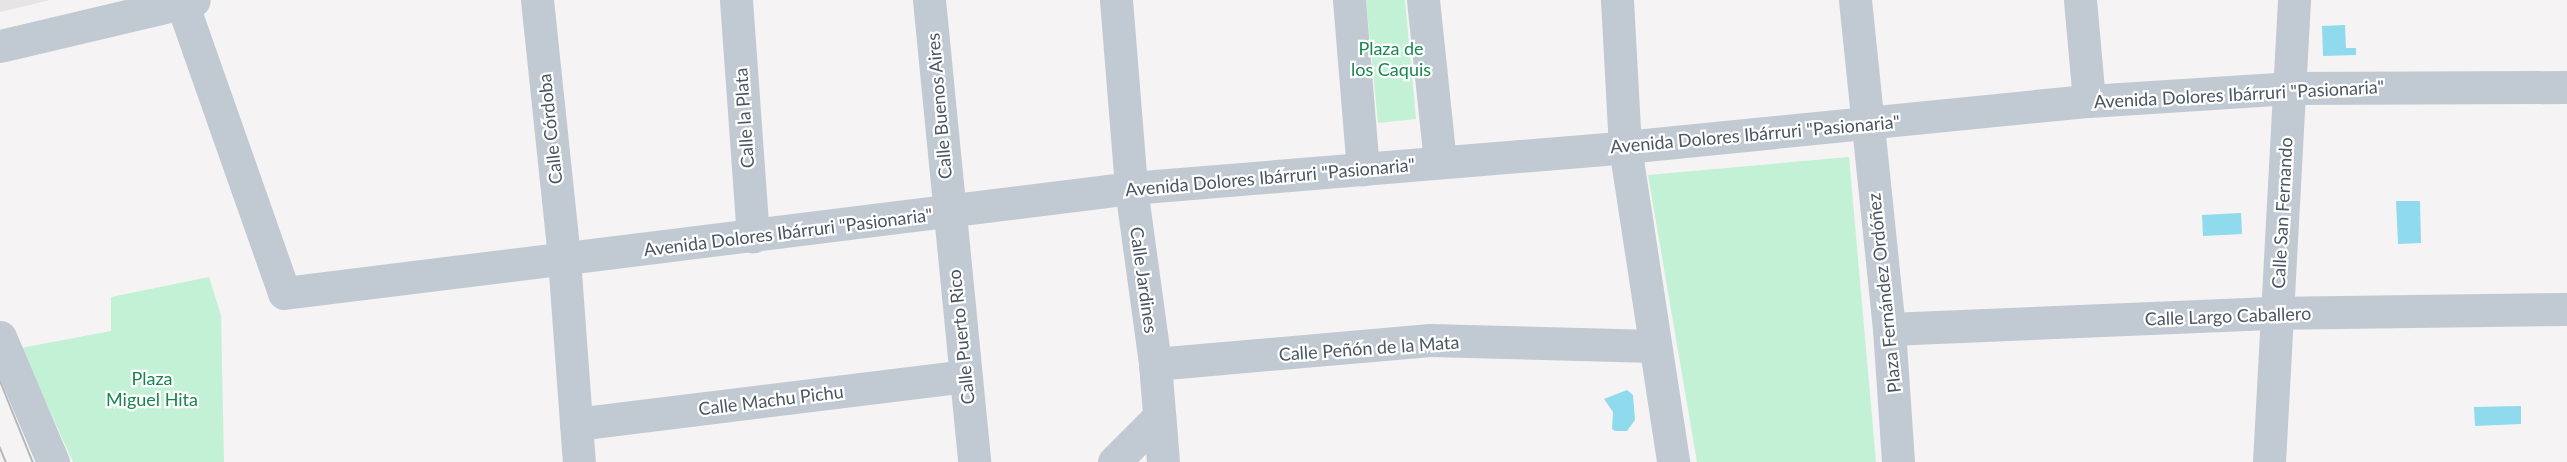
<!DOCTYPE html>
<html>
<head>
<meta charset="utf-8">
<style>
	body { margin:0 }
	#map { position:relative; width:2567px; height:462px; overflow:hidden; background:#f5f3f3; font-family:Lato,sans-serif }
	div>[style] { position:absolute }
	.education>* { inset:0; background:#e6e4e5 }
	.green>* { inset:0; background:#c3f1d5 }
	.water>* { inset:0; background:#90daee }
	.minor>* { height:33px; margin:-16.5px; padding:0 16.5px; transform-origin:16.5px; border-radius:16.5px; background:#c1cad2 }
	.tertiary>* { height:33px; margin:-16.5px; padding:0 16.5px; transform-origin:16.5px; border-radius:16.5px; background:#c1cad2 }
	.tram>* { height:1.5px; margin:-0.75px; padding:0 0.75px; transform-origin:0.75px; border-radius:0.75px; background:#b5b8bd }
	span { translate:-50% -50%; white-space:nowrap; text-align:center; line-height:1.15; -webkit-text-stroke:4.5px #fff; paint-order:stroke }
	.park-label { font-size:18px; color:#17864f }
	.street-label { font-size:18px; color:#4a5661 }
</style>
</head>
<body>
<div id="map">
	<div class="education">
		<i style="clip-path:polygon(0 0,50px 0,0 12px)"></i>
	</div>
	<div class="green">
		<i style="clip-path:polygon(1366px 0,1405px 0,1416px 119px,1378px 123px)"></i>
		<i style="clip-path:polygon(1849px 157px,1876px 462px,1697px 462px,1648px 175px)"></i>
		<i style="clip-path:polygon(209px 277px,221px 315px,224px 462px,73px 462px,21px 348px,111px 331px,111px 297px)"></i>
	</div>
	<div class="water">
		<i style="clip-path:polygon(2345px 25px,2346px 48px,2356px 48px,2356px 55px,2323px 56px,2322px 26px)"></i>
		<i style="clip-path:polygon(2396px 201px,2420px 201px,2421px 243px,2398px 244px)"></i>
		<i style="clip-path:polygon(2241px 213px,2242px 234px,2203px 236px,2202px 215px)"></i>
		<i style="clip-path:polygon(1627px 390px,1633px 395px,1635px 420px,1627px 431px,1615px 431px,1612px 429px,1613px 412px,1604px 399px)"></i>
		<i style="clip-path:polygon(2521px 406px,2521px 424px,2475px 426px,2474px 407px)"></i>
	</div>
	<div class="minor">
		<i style="left:537px;top:0;width:260px;rotate:84deg"></i>
		<i style="left:564px;top:259px;width:204px;rotate:85.8deg"></i>
		<i style="left:736px;top:0;width:237px;rotate:85.9deg"></i>
		<i style="left:929px;top:0;width:464px;rotate:84.4deg"></i>
		<i style="left:1116px;top:0;width:189px;rotate:85.4deg"></i>
		<i style="left:1131px;top:188px;width:178px;rotate:82.2deg"></i>
		<i style="left:1155px;top:364px;width:98px;rotate:85.3deg"></i>
		<i style="left:1349px;top:0;width:170px;rotate:85.3deg"></i>
		<i style="left:1423px;top:0;width:163px;rotate:84deg"></i>
		<i style="left:1617px;top:0;width:147px;rotate:86.9deg"></i>
		<i style="left:1625px;top:147px;width:319px;rotate:81.3deg"></i>
		<i style="left:1855px;top:0;width:331px;rotate:84.1deg"></i>
		<i style="left:1889px;top:329px;width:133px;rotate:86.1deg"></i>
		<i style="left:2080px;top:0;width:101px;rotate:84.9deg"></i>
		<i style="left:182px;top:3px;width:307px;rotate:70.6deg"></i>
		<i style="left:284px;top:293px;width:853px;rotate:-7.07deg"></i>
		<i style="left:1131px;top:188px;width:496px;rotate:-4.7deg"></i>
		<i style="left:1625px;top:147px;width:466px;rotate:-5.7deg"></i>
		<i style="left:2089px;top:101px;width:200px;rotate:-3.7deg"></i>
		<i style="left:2289px;top:88px;width:278px;rotate:-0.2deg"></i>
		<i style="left:1889px;top:329px;width:387px;rotate:-2.4deg"></i>
		<i style="left:2276px;top:313px;width:291px;rotate:-0.8deg"></i>
		<i style="left:1155px;top:364px;width:276px;rotate:-5deg"></i>
		<i style="left:1430px;top:340px;width:225px;rotate:1.5deg"></i>
		<i style="left:576px;top:424px;width:392px;rotate:-7deg"></i>
		<i style="left:1114px;top:462px;width:64px;rotate:-45deg"></i>
		<i style="left:2269px;top:462px;width:463px;rotate:-86.9deg"></i>
	</div>
	<div class="tertiary">
		<i style="left:0;top:46px;width:199px;rotate:-13.3deg"></i>
		<i style="left:0;top:337px;width:136px;rotate:67deg"></i>
	</div>
	<div class="tram">
		<i style="left:0;top:380px;width:88px;rotate:68.1deg"></i>
		<i style="left:0;top:447px;width:16px;rotate:68deg"></i>
	</div>
	<div class="park-label">
		<span style="left:1391px;top:59px">Plaza de<br>los Caquis</span>
		<span style="left:152px;top:389px">Plaza<br>Miguel Hita</span>
	</div>
	<div class="street-label">
		<span style="left:2239px;top:94px;rotate:-3deg">Avenida Dolores Ibárruri "Pasionaria"</span>
		<span style="left:939px;top:106px;rotate:-95deg">Calle Buenos Aires</span>
		<span style="left:744px;top:118px;rotate:-94deg">Calle la Plata</span>
		<span style="left:550px;top:129px;rotate:-96deg">Calle Córdoba</span>
		<span style="left:1755px;top:134px;rotate:-5deg">Avenida Dolores Ibárruri "Pasionaria"</span>
		<span style="left:1270px;top:177px;rotate:-5deg">Avenida Dolores Ibárruri "Pasionaria"</span>
		<span style="left:2282px;top:213px;rotate:-87deg">Calle San Fernando</span>
		<span style="left:788px;top:232px;rotate:-7deg">Avenida Dolores Ibárruri "Pasionaria"</span>
		<span style="left:1144px;top:280px;rotate:82deg">Calle Jardines</span>
		<span style="left:1884px;top:293px;rotate:-96deg">Plaza Fernández Ordóñez</span>
		<span style="left:2228px;top:316px;rotate:-2deg">Calle Largo Caballero</span>
		<span style="left:961px;top:337px;rotate:-96deg">Calle Puerto Rico</span>
		<span style="left:1369px;top:348px;rotate:-4deg">Calle Peñón de la Mata</span>
		<span style="left:771px;top:400px;rotate:-7deg">Calle Machu Pichu</span>
	</div>
</div>
</body>
</html>
